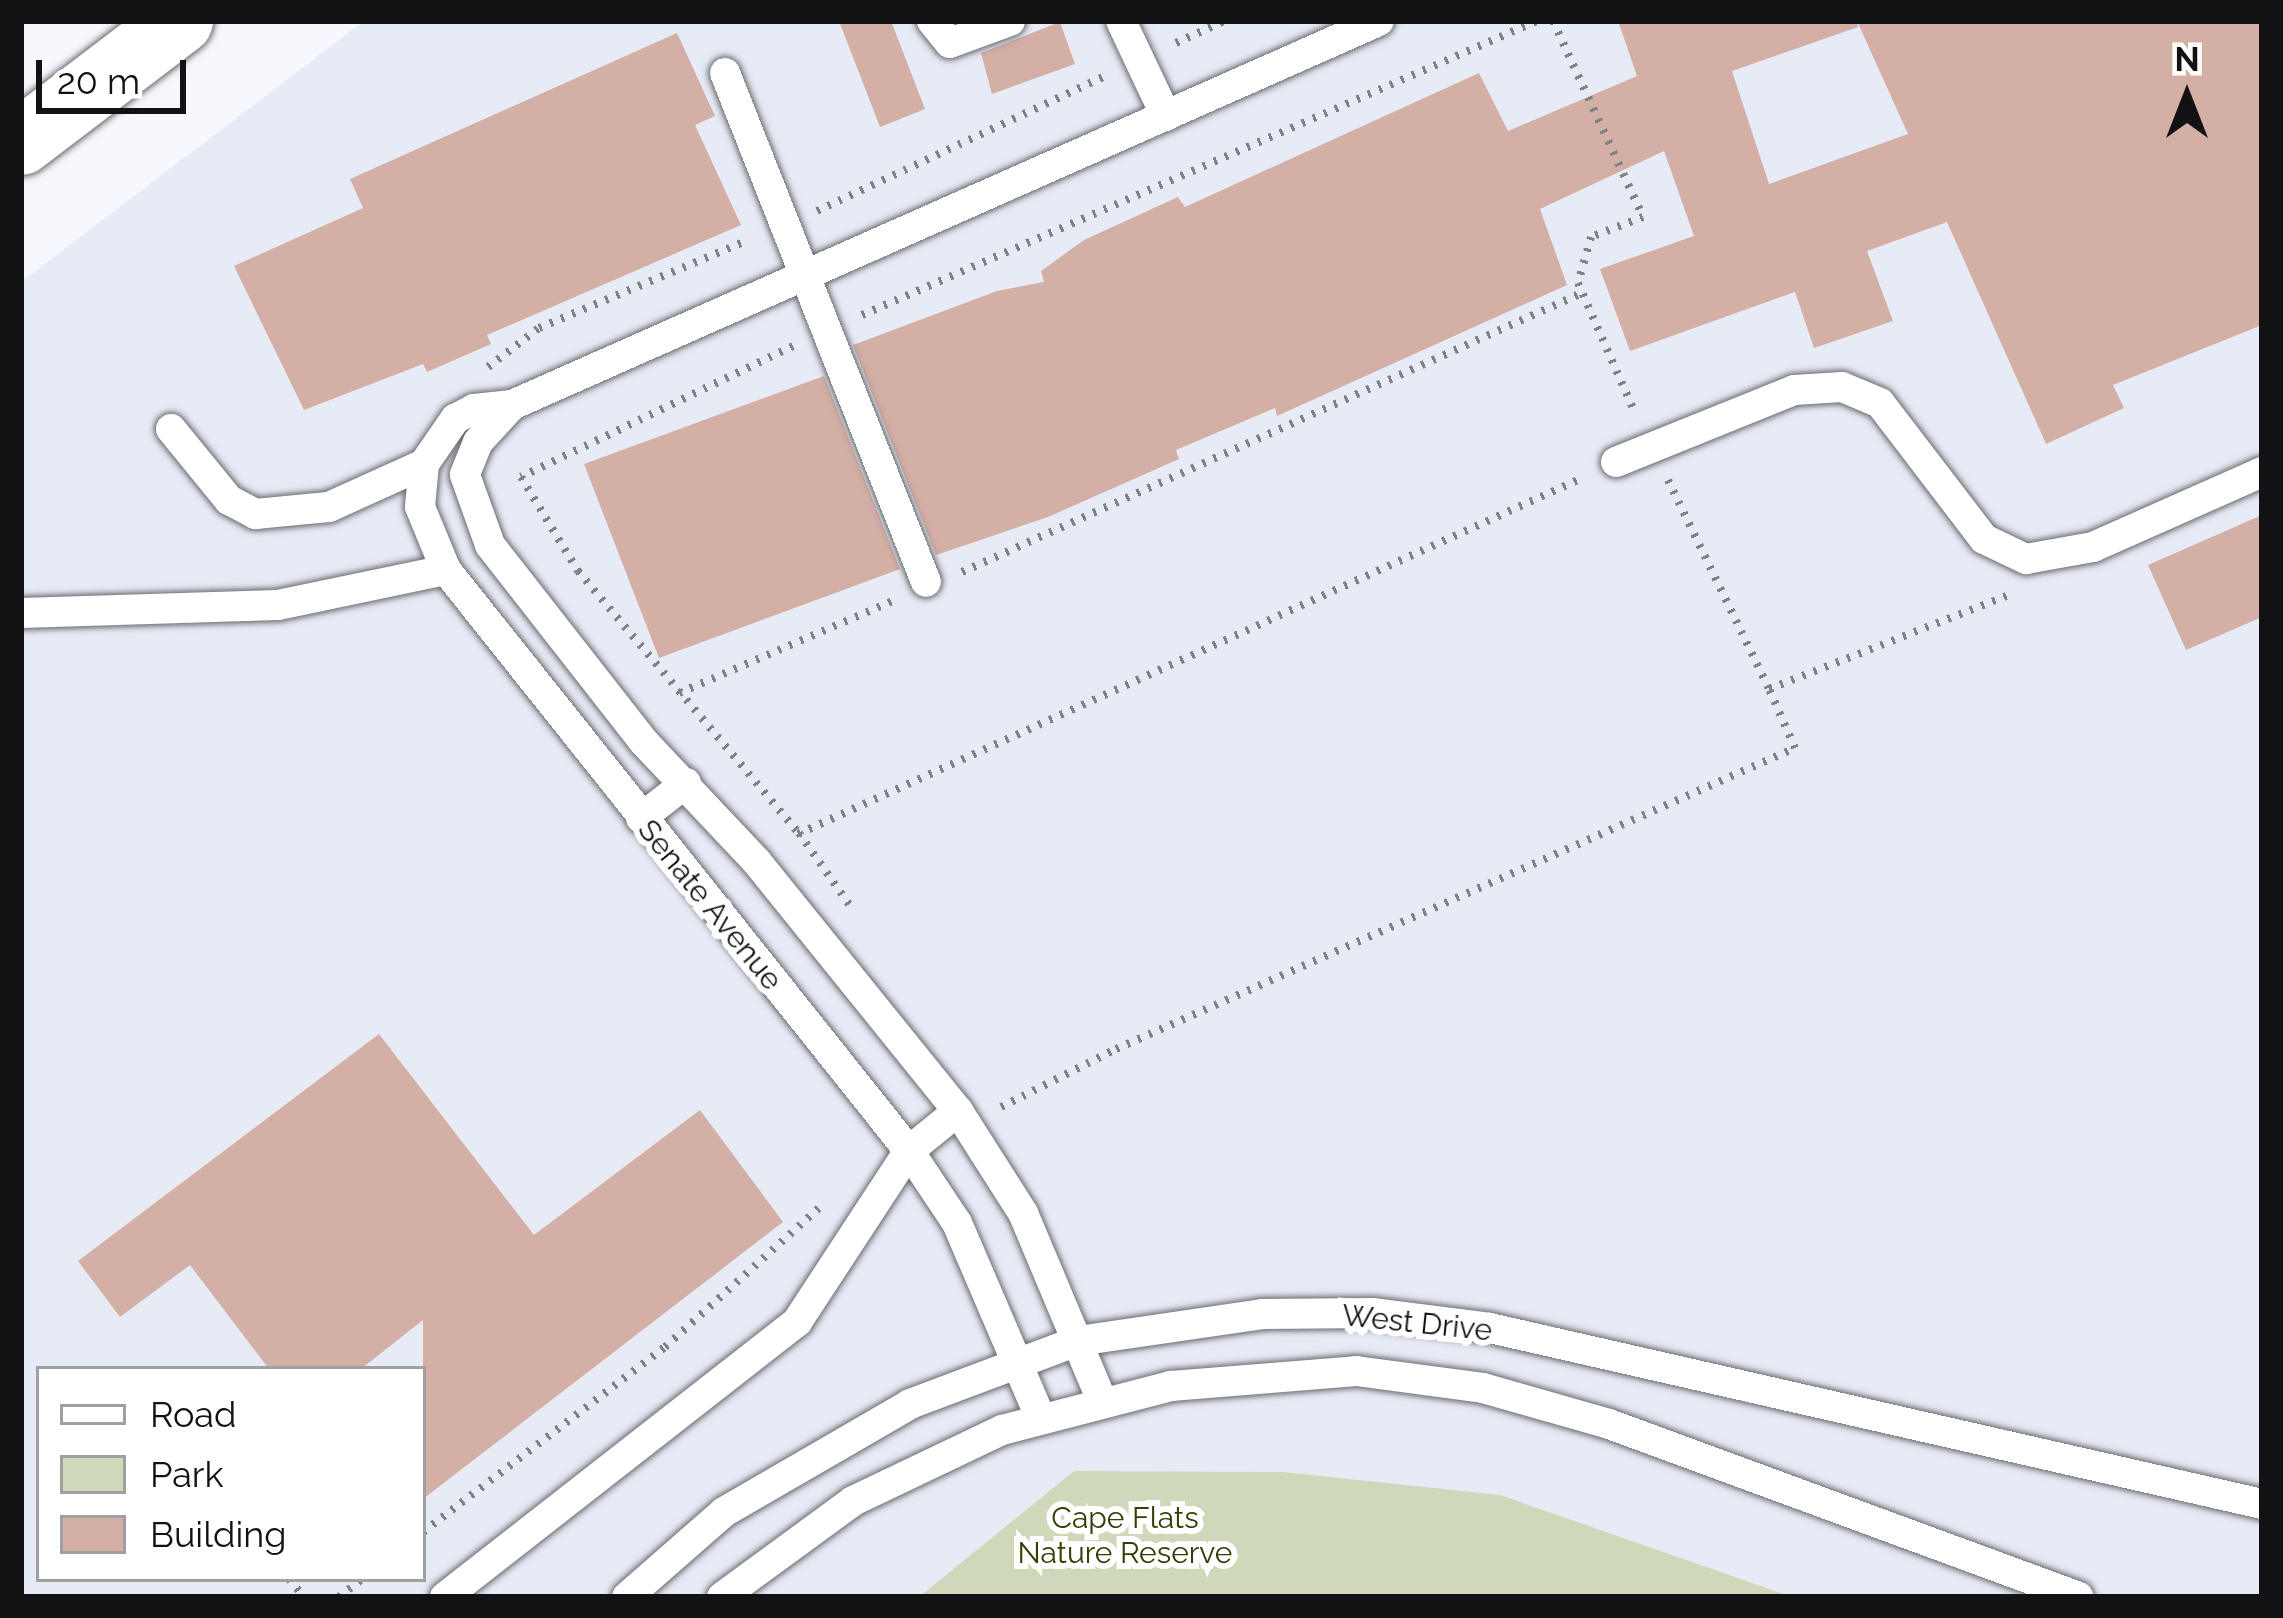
<!DOCTYPE html>
<html>
<head>
<meta charset="utf-8">
<style>
	body { margin:0 }
	#map { position:relative; width:2283px; height:1618px; overflow:hidden; background:#f7f8fd; font-family:Raleway,sans-serif }
	div>[style] { position:absolute }
	.built>* { inset:0; background:#e7ebf6 }
	.green>* { inset:0; background:#d0d8ba }
	.building>* { inset:0; background:#d4afa6 }
	.path>* { height:8px; margin-top:-4px; transform-origin:0; background:repeating-linear-gradient(90deg,#808184 0 3px,transparent 0 12px) }
	.roads { filter:drop-shadow(0 0 3px #6b6c70) drop-shadow(0 0 3px #6b6c70) }
	.service>* { height:30px; margin:-15px; padding:0 15px; transform-origin:15px; border-radius:15px; background:#fff }
	.primary>* { height:66px; margin:-33px; padding:0 33px; transform-origin:33px; border-radius:33px; background:#fff }
	span { translate:-50% -50%; white-space:nowrap; text-align:center; line-height:1.15; -webkit-text-stroke:12px #fff; paint-order:stroke }
	.street-label { font-size:30px; color:#121214 }
	.park-label { font-size:30px; color:#343d05 }
	.frame { position:absolute; inset:0; border:24px solid #121214; pointer-events:none }
	.legend { position:absolute; left:36px; top:1366px; width:390px; height:216px; box-sizing:border-box; background:#fff; border:3px solid #a0a0a1; margin:0; padding:15px 21px; list-style:none; font-size:36px; color:#121214 }
	.legend li { display:flex; align-items:center; gap:24px; height:60px }
	.legend b { width:60px; border:3px solid #a0a0a1 }
	.north { position:absolute; left:2127px; top:36px; width:120px; height:120px; -webkit-text-stroke:9px #fff; paint-order:stroke; rotate:0deg; font-size:33px; font-weight:700; line-height:48px; text-align:center; color:#121214 }
	.north::after { content:''; display:block; margin:auto; width:42px; height:54px; background:#121214; clip-path:polygon(50% 0,100% 100%,50% 72%,0 100%) }
	.scale { position:absolute; left:36px; top:60px; width:150px; height:54px; box-sizing:border-box; border:6px solid #121214; border-top:0; padding-left:15px; font-size:36px; line-height:42px; white-space:nowrap; color:#121214; -webkit-text-stroke:9px #fff; paint-order:stroke }
</style>
</head>
<body>
<div id="map">
	<div class="built">
		<i style="clip-path:polygon(evenodd,364px 21px,2262px 21px,2262px 1597px,21px 1597px,21px 282px,364px 21px,39px 1369px,423px 1369px,423px 1579px,39px 1579px,39px 1369px)"></i>
	</div>
	<div class="green">
		<i style="clip-path:polygon(1074px 1471px,1283px 1472px,1500px 1495px,1792px 1597px,919px 1597px)"></i>
	</div>
	<div class="building">
		<i style="clip-path:polygon(839px 21px,891px 21px,925px 109px,880px 127px)"></i>
		<i style="clip-path:polygon(1618px 21px,1857px 21px,1858px 27px,1732px 71px,1769px 184px,1908px 134px,1857px 21px,2262px 21px,2262px 325px,2113px 385px,2124px 408px,2046px 444px,1947px 222px,1867px 251px,1893px 321px,1814px 348px,1795px 292px,1630px 351px,1600px 269px,1694px 236px,1664px 151px,1540px 209px,1567px 285px,1277px 416px,1275px 408px,1176px 450px,1179px 459px,1048px 517px,936px 555px,853px 345px,997px 291px,1044px 282px,1041px 271px,1084px 240px,1178px 197px,1185px 207px,1479px 73px,1508px 131px,1637px 76px)"></i>
		<i style="clip-path:polygon(1060px 22px,1075px 64px,992px 94px,981px 53px)"></i>
		<i style="clip-path:polygon(677px 33px,715px 116px,695px 125px,741px 225px,487px 335px,491px 344px,427px 372px,423px 364px,304px 410px,234px 266px,363px 208px,350px 179px)"></i>
		<i style="clip-path:polygon(824px 376px,900px 569px,659px 658px,584px 464px)"></i>
		<i style="clip-path:polygon(2262px 515px,2262px 617px,2186px 650px,2148px 565px)"></i>
		<i style="clip-path:polygon(379px 1034px,534px 1235px,700px 1110px,783px 1222px,423px 1499px,423px 1320px,361px 1369px,269px 1369px,190px 1265px,120px 1317px,78px 1261px)"></i>
	</div>
	<div class="path">
		<i style="left:1553px;top:21px;width:216px;rotate:65.3deg"></i>
		<i style="left:1643px;top:217px;width:56px;rotate:159deg"></i>
		<i style="left:1591px;top:237px;width:48px;rotate:105.8deg"></i>
		<i style="left:1578px;top:283px;width:142px;rotate:66.3deg"></i>
		<i style="left:1176px;top:43px;width:53px;rotate:-24.6deg"></i>
		<i style="left:817px;top:211px;width:316px;rotate:-25.1deg"></i>
		<i style="left:862px;top:315px;width:736px;rotate:-23.54deg"></i>
		<i style="left:793px;top:346px;width:302px;rotate:154.3deg"></i>
		<i style="left:521px;top:477px;width:110px;rotate:58.8deg"></i>
		<i style="left:578px;top:571px;width:343px;rotate:49.9deg"></i>
		<i style="left:799px;top:833px;width:94px;rotate:55deg"></i>
		<i style="left:488px;top:367px;width:64px;rotate:-37.4deg"></i>
		<i style="left:539px;top:328px;width:227px;rotate:-22.8deg"></i>
		<i style="left:1668px;top:480px;width:232px;rotate:64.2deg"></i>
		<i style="left:962px;top:572px;width:680px;rotate:-24.23deg"></i>
		<i style="left:679px;top:693px;width:233px;rotate:-23.3deg"></i>
		<i style="left:798px;top:834px;width:861px;rotate:-24.42deg"></i>
		<i style="left:1001px;top:1107px;width:129px;rotate:-26.8deg"></i>
		<i style="left:1116px;top:1049px;width:743px;rotate:-23.91deg"></i>
		<i style="left:1795px;top:748px;width:64px;rotate:-113.8deg"></i>
		<i style="left:1769px;top:689px;width:260px;rotate:-21.4deg"></i>
		<i style="left:423px;top:1532px;width:305px;rotate:-37.4deg"></i>
		<i style="left:665px;top:1347px;width:207px;rotate:-42.1deg"></i>
		<i style="left:289px;top:1579px;width:23px;rotate:50deg"></i>
		<i style="left:339px;top:1597px;width:29px;rotate:-38deg"></i>
	</div>
	<div class="roads">
		<div class="service">
			<i style="left:932px;top:21px;width:28px;rotate:51deg"></i>
			<i style="left:950px;top:43px;width:64px;rotate:-20.1deg"></i>
			<i style="left:1121px;top:21px;width:105px;rotate:64.7deg"></i>
			<i style="left:725px;top:73px;width:547px;rotate:68.45deg"></i>
			<i style="left:512px;top:405px;width:50px;rotate:132.6deg"></i>
			<i style="left:478px;top:442px;width:35px;rotate:112deg"></i>
			<i style="left:465px;top:475px;width:74px;rotate:70.3deg"></i>
			<i style="left:490px;top:545px;width:249px;rotate:52deg"></i>
			<i style="left:643px;top:741px;width:166px;rotate:46.7deg"></i>
			<i style="left:757px;top:862px;width:320px;rotate:51.1deg"></i>
			<i style="left:958px;top:1111px;width:121px;rotate:57.5deg"></i>
			<i style="left:1023px;top:1213px;width:204px;rotate:67.2deg"></i>
			<i style="left:171px;top:429px;width:92px;rotate:50.8deg"></i>
			<i style="left:229px;top:500px;width:30px;rotate:28deg"></i>
			<i style="left:255px;top:514px;width:74px;rotate:-5.4deg"></i>
			<i style="left:329px;top:507px;width:104px;rotate:-24.4deg"></i>
			<i style="left:1616px;top:462px;width:192px;rotate:-22deg"></i>
			<i style="left:1794px;top:390px;width:48px;rotate:-3.6deg"></i>
			<i style="left:1842px;top:387px;width:41px;rotate:22.8deg"></i>
			<i style="left:1880px;top:403px;width:171px;rotate:52.6deg"></i>
			<i style="left:1984px;top:539px;width:47px;rotate:25.5deg"></i>
			<i style="left:2026px;top:559px;width:68px;rotate:-10.2deg"></i>
			<i style="left:2093px;top:547px;width:185px;rotate:-23.9deg"></i>
			<i style="left:21px;top:613px;width:257px;rotate:-1.8deg"></i>
			<i style="left:278px;top:605px;width:172px;rotate:-11.8deg"></i>
			<i style="left:641px;top:818px;width:57px;rotate:-37.9deg"></i>
			<i style="left:1041px;top:1419px;width:213px;rotate:-113.2deg"></i>
			<i style="left:957px;top:1223px;width:87px;rotate:-123.7deg"></i>
			<i style="left:909px;top:1151px;width:743px;rotate:-128.55deg"></i>
			<i style="left:446px;top:570px;width:68px;rotate:-112.4deg"></i>
			<i style="left:420px;top:507px;width:43px;rotate:-84.7deg"></i>
			<i style="left:424px;top:464px;width:55px;rotate:-55.4deg"></i>
			<i style="left:455px;top:419px;width:21px;rotate:-28deg"></i>
			<i style="left:474px;top:409px;width:38px;rotate:-6deg"></i>
			<i style="left:512px;top:405px;width:948px;rotate:-23.89deg"></i>
			<i style="left:445px;top:1597px;width:447px;rotate:-38deg"></i>
			<i style="left:797px;top:1322px;width:204px;rotate:-56.8deg"></i>
			<i style="left:909px;top:1151px;width:63px;rotate:-39.2deg"></i>
			<i style="left:627px;top:1597px;width:129px;rotate:-41.2deg"></i>
			<i style="left:724px;top:1512px;width:215px;rotate:-30.1deg"></i>
			<i style="left:910px;top:1404px;width:179px;rotate:-20.6deg"></i>
			<i style="left:1078px;top:1341px;width:186px;rotate:-8.3deg"></i>
			<i style="left:1262px;top:1314px;width:110px;rotate:-0.5deg"></i>
			<i style="left:1372px;top:1313px;width:119px;rotate:7.2deg"></i>
			<i style="left:1490px;top:1328px;width:792px;rotate:12.84deg"></i>
			<i style="left:722px;top:1597px;width:162px;rotate:-36.2deg"></i>
			<i style="left:853px;top:1501px;width:165px;rotate:-25.5deg"></i>
			<i style="left:1002px;top:1430px;width:175px;rotate:-14.6deg"></i>
			<i style="left:1171px;top:1386px;width:186px;rotate:-4.6deg"></i>
			<i style="left:1356px;top:1371px;width:128px;rotate:7.6deg"></i>
			<i style="left:1483px;top:1388px;width:131px;rotate:15.9deg"></i>
			<i style="left:1609px;top:1424px;width:500px;rotate:20.2deg"></i>
		</div>
		<div class="primary">
			<i style="left:21px;top:142px;width:200px;rotate:-37.3deg"></i>
		</div>
	</div>
	<div class="street-label">
		<span style="left:710px;top:905px;rotate:51deg">Senate Avenue</span>
		<span style="left:1417px;top:1323px;rotate:6deg">West Drive</span>
	</div>
	<div class="park-label">
		<span style="left:1125px;top:1535px">Cape Flats<br>Nature Reserve</span>
	</div>
	<div class="frame"></div>
	<ul class="legend">
	<li><b style="height:15px;background:#fff"></b>Road</li>
	<li><b style="height:33px;background:#d0d8ba"></b>Park</li>
	<li><b style="height:33px;background:#d4afa6"></b>Building</li>
	</ul>
	<div class="north">N</div>
	<div class="scale">20 m</div>
</div>
</body>
</html>
